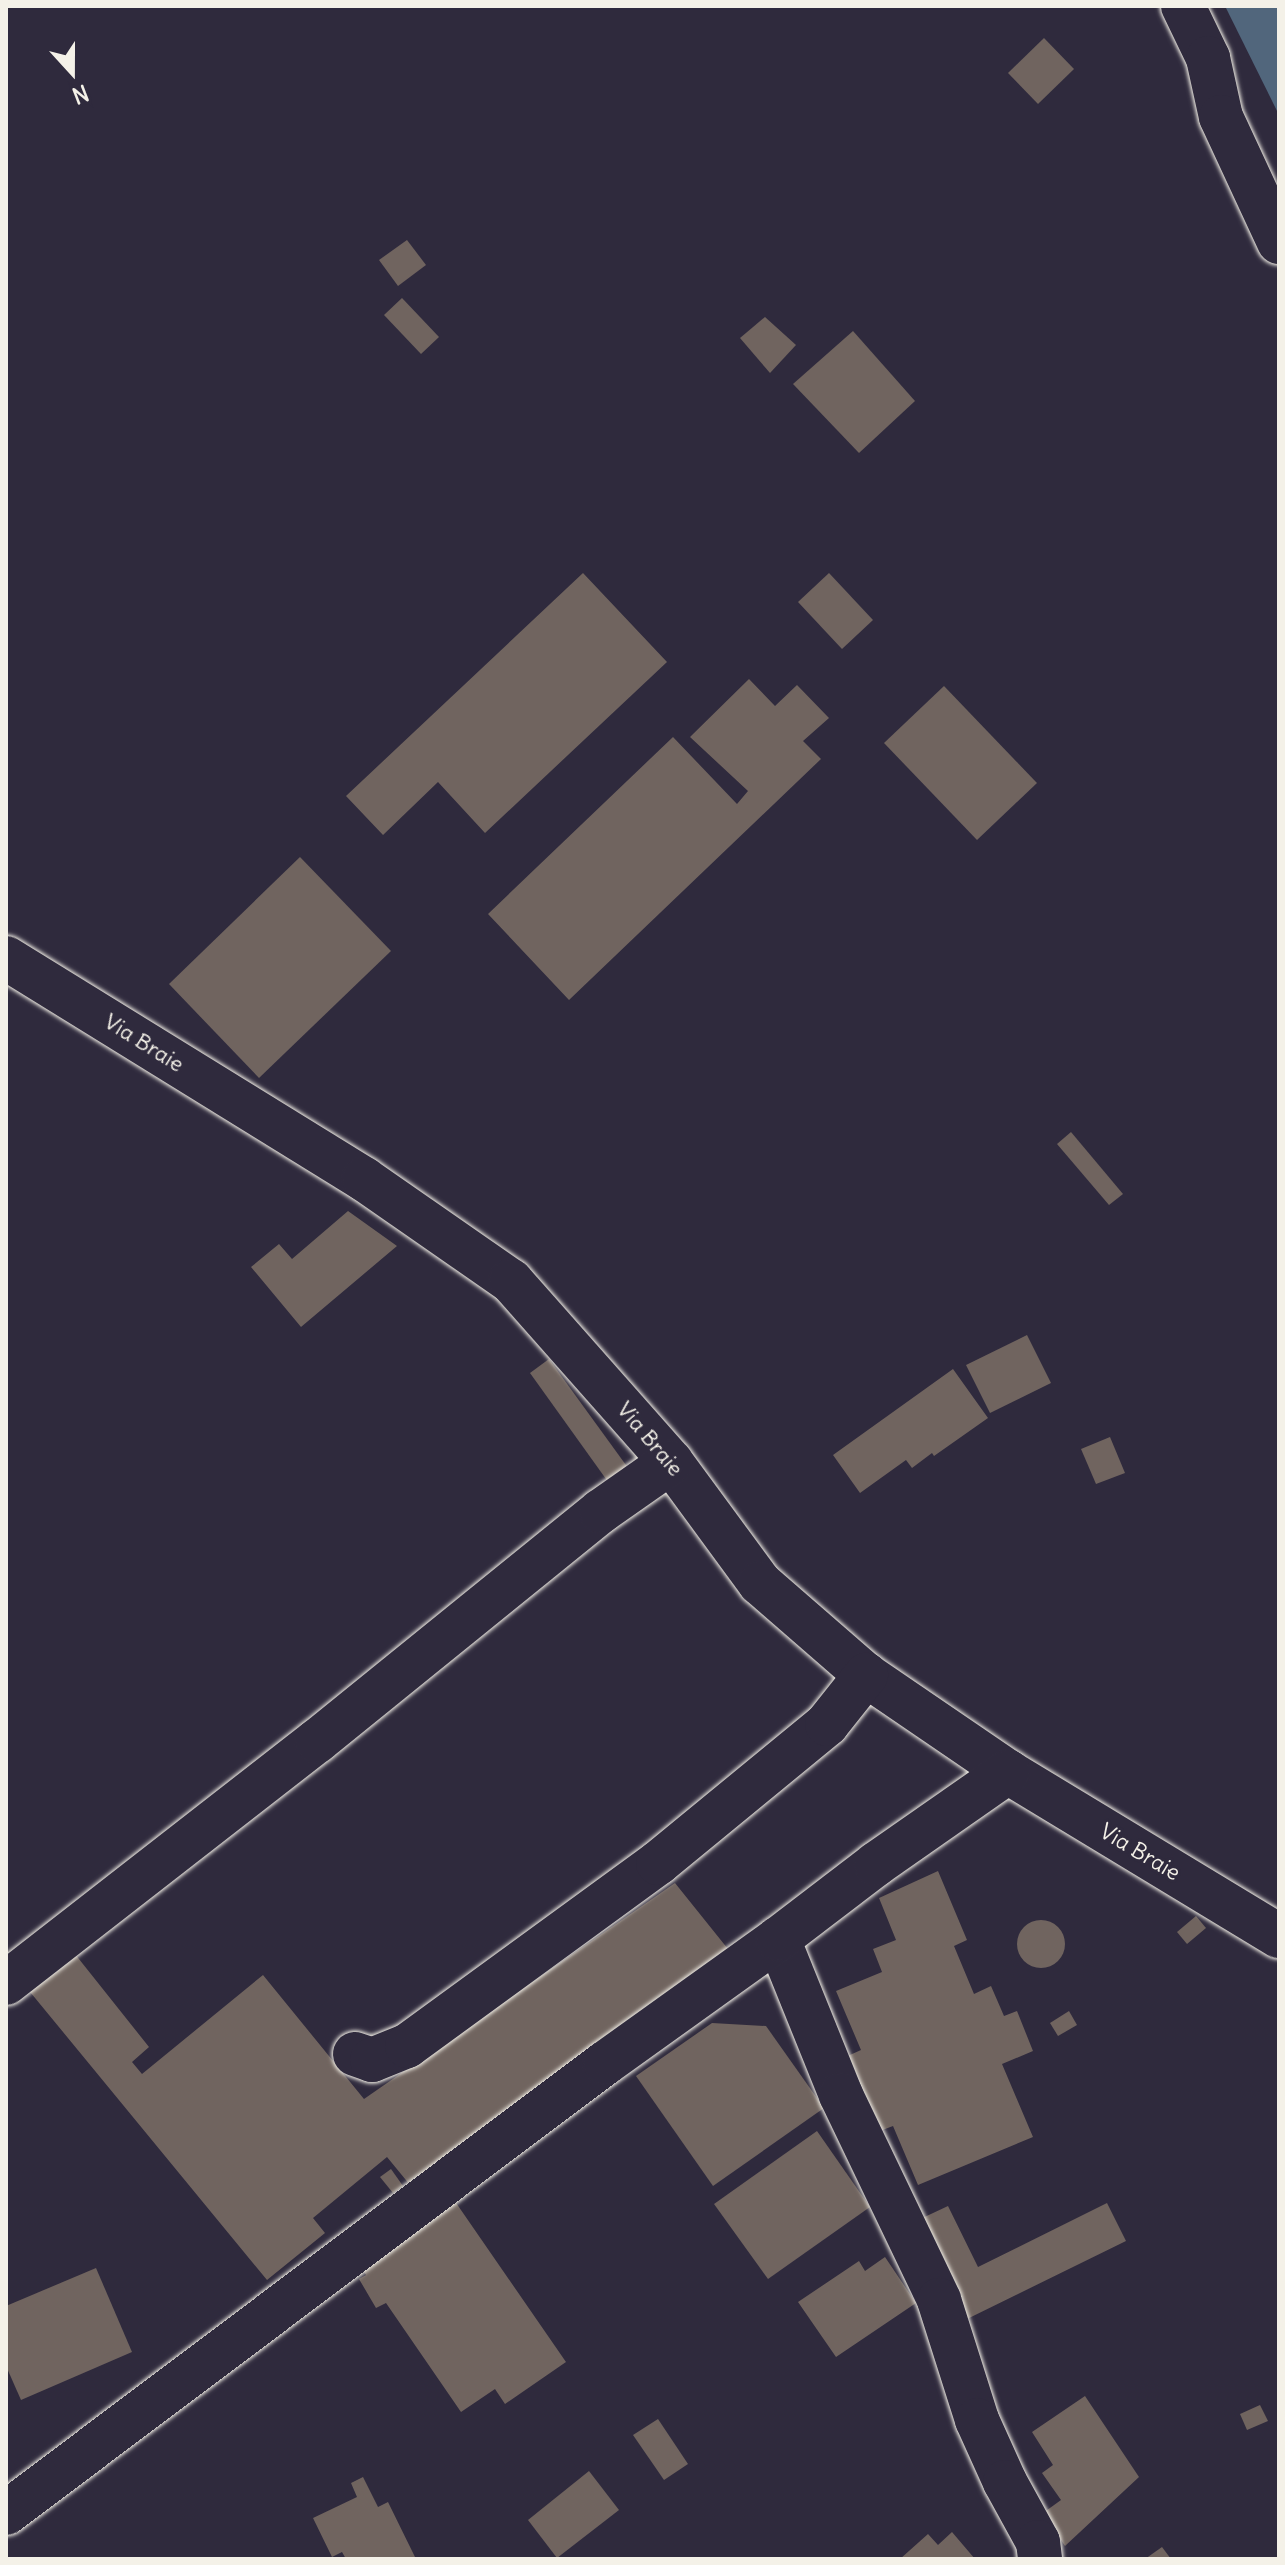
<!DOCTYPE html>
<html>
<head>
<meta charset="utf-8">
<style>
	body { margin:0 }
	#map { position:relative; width:1285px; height:2565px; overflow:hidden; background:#2f2a3d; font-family:Delius,sans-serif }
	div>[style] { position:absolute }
	.water>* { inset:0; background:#51667c }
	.building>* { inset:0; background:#70645f }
	.round { border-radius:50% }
	.roads { filter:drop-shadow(0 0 2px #f4f1e8) drop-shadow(0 0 2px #f4f1e8) }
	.minor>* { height:44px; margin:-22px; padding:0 22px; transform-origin:22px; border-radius:22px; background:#2f2a3d }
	span { translate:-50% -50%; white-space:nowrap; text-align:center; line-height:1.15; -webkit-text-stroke:6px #2f2a3d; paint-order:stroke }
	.street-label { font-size:22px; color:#f4f1e8 }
	.frame { position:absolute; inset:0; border:8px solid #f4f1e8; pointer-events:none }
	.north { position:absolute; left:32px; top:32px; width:80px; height:80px; -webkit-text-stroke:6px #2f2a3d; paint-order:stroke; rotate:159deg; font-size:22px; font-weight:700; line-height:32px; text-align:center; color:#f4f1e8 }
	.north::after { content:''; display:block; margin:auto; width:28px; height:36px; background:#f4f1e8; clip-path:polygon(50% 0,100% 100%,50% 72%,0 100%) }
</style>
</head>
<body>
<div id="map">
	<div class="water">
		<i style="clip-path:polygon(1225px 6px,1279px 6px,1279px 115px)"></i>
	</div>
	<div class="building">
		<i style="clip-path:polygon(1044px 38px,1074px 69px,1038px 104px,1008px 73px)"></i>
		<i style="clip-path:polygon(407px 240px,426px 265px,398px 286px,379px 260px)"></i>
		<i style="clip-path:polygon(402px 298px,439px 337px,421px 354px,384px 315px)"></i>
		<i style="clip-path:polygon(765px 317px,796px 345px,770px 373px,740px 338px)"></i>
		<i style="clip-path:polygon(853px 331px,915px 401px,859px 453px,793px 384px)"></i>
		<i style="clip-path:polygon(583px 573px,667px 662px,485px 833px,438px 782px,383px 835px,346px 796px)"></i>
		<i style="clip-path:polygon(829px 573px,873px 620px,842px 649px,798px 602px)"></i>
		<i style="clip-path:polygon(749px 679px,775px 706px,797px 685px,829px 718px,803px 741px,821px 759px,569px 1000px,488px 914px,673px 737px,737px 804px,748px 791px,690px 737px)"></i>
		<i style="clip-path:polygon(944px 686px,1037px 783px,977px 840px,884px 743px)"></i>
		<i style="clip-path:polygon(300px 857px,391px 951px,259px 1078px,169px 984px)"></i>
		<i style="clip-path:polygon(1071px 1132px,1123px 1194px,1109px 1205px,1057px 1144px)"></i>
		<i style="clip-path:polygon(348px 1211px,397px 1246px,301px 1327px,251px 1267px,279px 1244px,292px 1259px)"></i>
		<i style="clip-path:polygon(1027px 1335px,1051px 1383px,990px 1413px,966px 1365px)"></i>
		<i style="clip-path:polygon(549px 1359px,631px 1472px,611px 1486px,530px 1373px)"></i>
		<i style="clip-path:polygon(953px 1369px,988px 1418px,934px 1456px,932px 1453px,912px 1468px,906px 1460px,860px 1493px,833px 1455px)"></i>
		<i style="clip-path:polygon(1110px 1437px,1125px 1473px,1096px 1484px,1081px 1449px)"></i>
		<i style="clip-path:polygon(938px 1871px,967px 1940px,954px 1946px,974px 1994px,991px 1986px,1004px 2016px,1017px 2011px,1033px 2051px,1002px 2064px,1033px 2137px,918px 2185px,893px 2126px,872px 2134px,841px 2059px,861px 2050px,836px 1991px,882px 1972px,873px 1949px,896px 1940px,879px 1898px)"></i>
		<i style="clip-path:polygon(675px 1883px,732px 1954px,410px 2185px,387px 2157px,313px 2218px,325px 2233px,267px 2280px,26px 1987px,71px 1949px,149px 2047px,132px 2062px,142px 2074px,263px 1975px,364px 2099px)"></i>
		<i style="clip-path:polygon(1196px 1916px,1206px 1928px,1187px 1944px,1177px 1932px)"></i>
		<i class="round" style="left:1017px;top:1920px;width:48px;height:48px"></i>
		<i style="clip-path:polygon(1069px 2011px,1077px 2025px,1058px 2036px,1050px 2023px)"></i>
		<i style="clip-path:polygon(712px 2023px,766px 2026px,824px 2108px,713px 2186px,636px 2076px)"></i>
		<i style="clip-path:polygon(817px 2131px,870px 2207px,768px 2279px,714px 2204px)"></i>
		<i style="clip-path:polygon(391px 2169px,403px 2186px,393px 2193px,380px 2177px)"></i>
		<i style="clip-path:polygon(452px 2197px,566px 2362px,505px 2404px,495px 2389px,461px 2412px,386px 2303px,376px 2308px,359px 2279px,366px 2275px,358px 2262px)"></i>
		<i style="clip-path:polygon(1107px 2203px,1126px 2241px,965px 2320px,916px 2221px,948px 2206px,978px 2267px)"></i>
		<i style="clip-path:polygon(885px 2257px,916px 2303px,836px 2357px,798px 2302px,859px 2261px,865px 2271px)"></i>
		<i style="clip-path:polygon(96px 2268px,132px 2352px,21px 2400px,6px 2366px,6px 2306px)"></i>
		<i style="clip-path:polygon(1085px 2396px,1139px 2477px,1065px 2546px,1043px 2513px,1061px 2500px,1042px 2473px,1053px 2465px,1032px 2432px)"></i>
		<i style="clip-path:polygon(1260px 2405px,1268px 2421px,1247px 2430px,1240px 2414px)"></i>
		<i style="clip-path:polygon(658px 2419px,688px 2464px,664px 2480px,633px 2435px)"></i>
		<i style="clip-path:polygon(589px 2471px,619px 2510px,557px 2558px,528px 2520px)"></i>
		<i style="clip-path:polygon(363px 2477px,378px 2507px,388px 2502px,415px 2557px,346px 2559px,342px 2552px,332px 2557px,313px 2518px,357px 2497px,351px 2483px)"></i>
		<i style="clip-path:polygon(952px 2532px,975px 2559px,900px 2559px,928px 2534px,938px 2545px)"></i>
		<i style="clip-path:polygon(1162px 2547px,1171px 2559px,1145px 2559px)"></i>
	</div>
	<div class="roads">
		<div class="minor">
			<i style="left:1183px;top:6px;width:58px;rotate:64.3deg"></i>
			<i style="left:1208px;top:58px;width:60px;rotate:77.6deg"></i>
			<i style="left:1221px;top:117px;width:138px;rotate:65.1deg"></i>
			<i style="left:6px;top:958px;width:421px;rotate:31.7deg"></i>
			<i style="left:364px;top:1179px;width:179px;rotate:34.8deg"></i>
			<i style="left:511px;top:1281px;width:242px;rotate:48.5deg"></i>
			<i style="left:671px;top:1462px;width:150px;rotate:53.7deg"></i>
			<i style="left:760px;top:1583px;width:140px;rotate:41deg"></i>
			<i style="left:866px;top:1675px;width:172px;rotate:34.3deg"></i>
			<i style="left:1008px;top:1772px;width:317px;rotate:31.2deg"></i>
			<i style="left:778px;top:1939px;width:168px;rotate:68deg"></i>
			<i style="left:841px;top:2095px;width:227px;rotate:64.4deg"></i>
			<i style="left:939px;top:2300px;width:126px;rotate:72.4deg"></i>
			<i style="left:977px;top:2420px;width:68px;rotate:65.7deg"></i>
			<i style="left:1005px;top:2482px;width:68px;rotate:61.2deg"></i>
			<i style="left:1038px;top:2542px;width:17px;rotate:83deg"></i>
			<i style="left:6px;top:1983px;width:394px;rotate:-37.9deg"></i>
			<i style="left:317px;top:1741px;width:365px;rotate:-39deg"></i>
			<i style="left:601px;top:1511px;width:85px;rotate:-35deg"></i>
			<i style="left:355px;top:2054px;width:18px;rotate:19deg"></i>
			<i style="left:372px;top:2060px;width:38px;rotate:-22deg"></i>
			<i style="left:407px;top:2046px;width:311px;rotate:-36.1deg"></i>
			<i style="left:658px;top:1863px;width:219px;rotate:-39.4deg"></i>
			<i style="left:827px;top:1724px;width:63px;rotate:-51.5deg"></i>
			<i style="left:6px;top:2513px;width:749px;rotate:-36.92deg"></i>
			<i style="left:605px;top:2063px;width:213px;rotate:-35.6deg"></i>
			<i style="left:778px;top:1939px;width:123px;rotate:-37.4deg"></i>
			<i style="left:876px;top:1864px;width:161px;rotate:-34.9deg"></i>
		</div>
	</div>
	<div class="street-label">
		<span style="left:144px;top:1043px;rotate:32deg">Via Braie</span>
		<span style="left:650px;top:1439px;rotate:50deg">Via Braie</span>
		<span style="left:1140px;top:1852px;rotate:31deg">Via Braie</span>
	</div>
	<div class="frame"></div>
	<div class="north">N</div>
</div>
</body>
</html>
